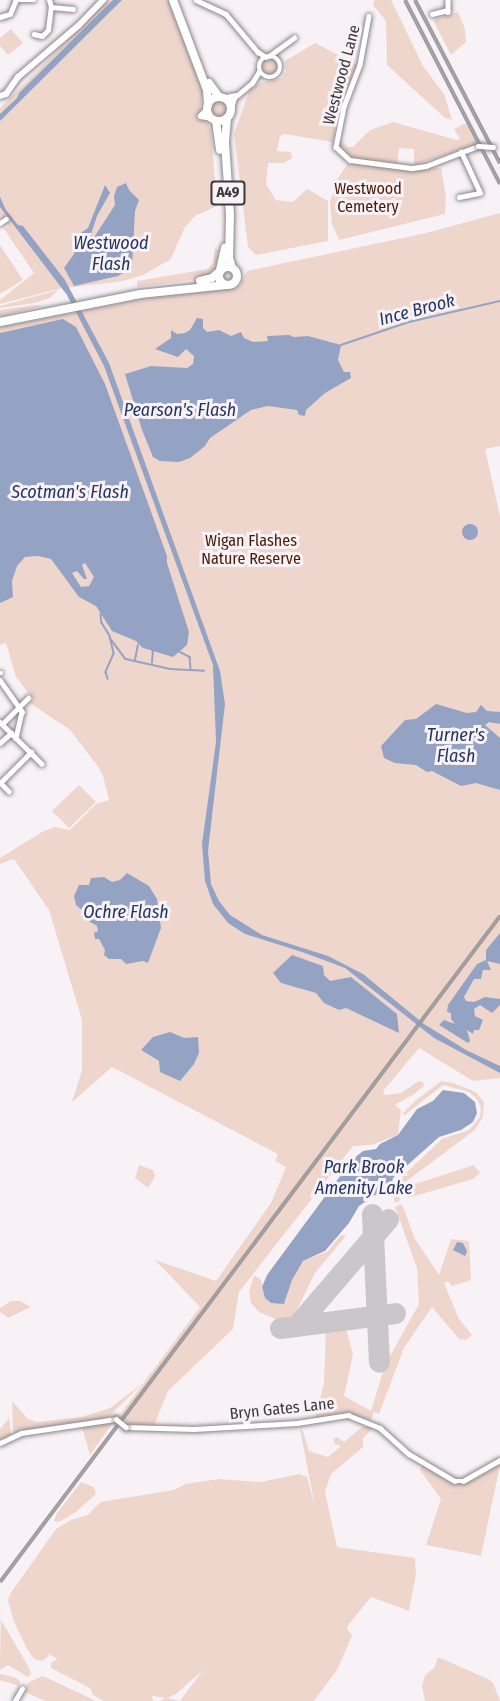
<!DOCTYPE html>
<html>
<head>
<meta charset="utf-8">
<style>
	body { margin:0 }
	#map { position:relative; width:500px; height:1701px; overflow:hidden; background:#f8f2f7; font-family:"Fira Sans Condensed",sans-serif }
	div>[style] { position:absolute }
	.green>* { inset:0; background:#efd6cd }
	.round { border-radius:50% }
	.water>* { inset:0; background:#94a3c4 }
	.stream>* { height:1.5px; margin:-0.75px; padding:0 0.75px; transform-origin:0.75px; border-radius:0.75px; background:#94a3c4 }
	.runway>* { height:21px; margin:-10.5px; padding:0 10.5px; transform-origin:10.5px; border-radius:10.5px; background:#cac6ca }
	.roads { filter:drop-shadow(0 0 2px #8a8589) drop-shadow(0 0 2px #8a8589) }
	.minor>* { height:4.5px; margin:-2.25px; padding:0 2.25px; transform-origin:2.25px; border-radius:2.25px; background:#fff }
	.minor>.ring { margin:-2.25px; padding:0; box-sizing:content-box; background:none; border:4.5px solid #fff; border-radius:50% }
	.major>* { height:6px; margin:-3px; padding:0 3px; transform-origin:3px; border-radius:3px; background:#fff }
	.highway>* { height:8px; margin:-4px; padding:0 4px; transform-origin:4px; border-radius:4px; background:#fff }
	.highway>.ring { margin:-4px; padding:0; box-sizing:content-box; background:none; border:8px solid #fff; border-radius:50% }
	.rail>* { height:4px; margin-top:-2px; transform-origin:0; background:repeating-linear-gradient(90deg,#f8f2f7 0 4.5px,#9d999c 0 9px); box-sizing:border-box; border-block:2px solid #9d999c }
	.bridges { filter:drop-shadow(0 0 2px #8a8589) drop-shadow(0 0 2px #8a8589) }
	.minor-bridge>* { height:4.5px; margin:-2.25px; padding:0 2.25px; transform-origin:2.25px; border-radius:2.25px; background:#fff }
	span { translate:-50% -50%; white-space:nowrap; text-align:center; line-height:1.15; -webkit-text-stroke:6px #f8f2f7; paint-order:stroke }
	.shield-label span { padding:2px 4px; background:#f8f2f7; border:2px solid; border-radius:4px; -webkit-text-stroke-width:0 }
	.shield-label { font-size:15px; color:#3b383a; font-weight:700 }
	.street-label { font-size:16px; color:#3b383a }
	.park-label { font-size:16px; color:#491802 }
	.water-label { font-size:18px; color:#223460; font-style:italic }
</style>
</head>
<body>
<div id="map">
	<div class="green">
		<i style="clip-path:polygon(108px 0,169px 0,203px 89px,200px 111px,211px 130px,217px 206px,195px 216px,185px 227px,171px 259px,143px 275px,123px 281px,58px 289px,0 304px,0 300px,34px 273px,4px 229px,9px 226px,0 214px,0 108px)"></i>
		<i style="clip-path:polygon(374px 0,391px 0,423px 66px,444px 94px,452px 120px,445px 118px,387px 65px,386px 21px,373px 5px)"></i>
		<i style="clip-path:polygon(458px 12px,465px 29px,466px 42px,451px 55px,433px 20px)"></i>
		<i style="clip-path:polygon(11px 29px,23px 43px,8px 55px,0 46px,0 38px)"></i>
		<i style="clip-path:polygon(315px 43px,358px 65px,345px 103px,341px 104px,337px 114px,333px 142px,284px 134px,280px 136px,277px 151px,291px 152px,292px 158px,284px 163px,268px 163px,266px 184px,276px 200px,293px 202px,307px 189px,328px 201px,328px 241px,256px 255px,248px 247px,234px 134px,250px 89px,260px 83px,282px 78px,286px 71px,285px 61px)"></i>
		<i class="round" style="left:261px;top:59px;width:18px;height:18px"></i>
		<i class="round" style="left:210px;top:100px;width:18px;height:18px"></i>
		<i style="clip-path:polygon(393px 122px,457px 140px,460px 139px,454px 129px,466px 123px,478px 144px,414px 165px,414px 149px,399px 148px,397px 165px,352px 158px,339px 145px,340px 140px,348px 147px,353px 147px,370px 130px)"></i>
		<i style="clip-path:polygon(350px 160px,392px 167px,441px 168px,446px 196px,445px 214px,339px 240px,332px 224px,330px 202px,337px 180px)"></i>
		<i style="clip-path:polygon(500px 213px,500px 446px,485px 449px,500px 516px,500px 1078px,473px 1081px,419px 1048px,383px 1091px,385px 1095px,401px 1093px,419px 1081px,423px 1082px,424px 1086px,414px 1094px,395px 1105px,401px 1110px,398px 1135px,371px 1145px,353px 1146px,239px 1292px,233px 1329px,168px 1391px,153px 1428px,134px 1426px,119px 1416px,200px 1307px,155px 1260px,216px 1281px,271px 1203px,286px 1167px,275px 1161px,278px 1154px,112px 1067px,72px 1102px,82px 1070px,82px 1020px,49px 910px,14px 859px,0 864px,0 858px,42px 832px,55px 827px,70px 830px,96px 804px,109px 800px,103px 776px,97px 765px,70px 730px,30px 703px,33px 699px,16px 677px,6px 643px,0 645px,0 327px,183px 291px,234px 288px,240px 285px,247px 271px,426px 233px)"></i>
		<i style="clip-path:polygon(0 245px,23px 280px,0 294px)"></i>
		<i style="clip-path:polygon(215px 249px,219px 250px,216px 273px,206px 278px,137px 287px,137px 281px,208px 269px,213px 263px)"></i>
		<i style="clip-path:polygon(58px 290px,50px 298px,35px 303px,0 308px,0 306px)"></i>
		<i style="clip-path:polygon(35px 305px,43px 306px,0 316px,0 310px)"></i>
		<i style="clip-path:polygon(79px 785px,96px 802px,69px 828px,52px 811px)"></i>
		<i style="clip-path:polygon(441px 1081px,453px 1083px,476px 1092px,484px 1102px,483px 1117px,475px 1130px,400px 1186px,395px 1192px,401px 1200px,395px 1203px,391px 1187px,442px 1139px,469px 1130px,480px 1117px,481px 1108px,477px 1099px,469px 1092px,443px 1085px,405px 1115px,402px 1114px,415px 1101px)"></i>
		<i style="clip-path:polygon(139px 1165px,153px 1170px,155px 1176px,148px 1188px,135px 1178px)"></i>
		<i style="clip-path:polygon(474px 1165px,480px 1173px,473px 1179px,408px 1198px,407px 1188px,412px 1185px)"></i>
		<i style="clip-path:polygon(402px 1204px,415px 1239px,439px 1275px,451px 1239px,469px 1241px,471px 1280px,452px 1286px,448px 1281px,444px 1283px,459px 1319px,472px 1335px,466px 1340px,459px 1339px,432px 1307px,404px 1348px,379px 1414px,374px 1412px,371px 1420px,344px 1415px,315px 1418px,324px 1383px,326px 1328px,345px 1325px,353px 1354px,344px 1396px,371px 1411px,385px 1365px,419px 1304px,417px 1268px,395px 1207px)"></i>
		<i style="clip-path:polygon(341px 1235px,346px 1236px,315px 1273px,292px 1320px,282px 1322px,259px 1312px,251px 1303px,249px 1292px,254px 1275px,261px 1280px,263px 1293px,285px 1302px,291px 1280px,303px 1261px,327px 1252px)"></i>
		<i style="clip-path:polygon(11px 1301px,20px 1301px,31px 1307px,8px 1318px,0 1312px,0 1308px)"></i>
		<i style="clip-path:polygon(143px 1383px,106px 1419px,13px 1433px,12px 1401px,28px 1419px,38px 1422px,82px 1417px,110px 1408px)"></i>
		<i style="clip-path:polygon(9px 1418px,11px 1434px,0 1442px,0 1429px)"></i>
		<i style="clip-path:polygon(114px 1421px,90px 1455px,82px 1427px)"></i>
		<i style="clip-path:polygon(372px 1426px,373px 1428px,363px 1438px,363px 1447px,331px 1474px,325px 1492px,337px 1547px,415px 1558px,416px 1574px,409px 1611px,371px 1597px,349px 1624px,347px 1628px,352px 1636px,337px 1670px,314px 1701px,180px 1701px,203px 1670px,176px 1694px,167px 1698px,180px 1701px,160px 1701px,165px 1698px,152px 1696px,153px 1701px,104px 1701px,93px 1695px,90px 1688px,51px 1668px,51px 1663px,57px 1659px,48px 1653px,49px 1656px,42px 1661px,34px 1659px,27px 1649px,14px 1622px,8px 1600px,10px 1594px,56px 1529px,71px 1520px,88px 1515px,100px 1502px,174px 1490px,185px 1484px,219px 1479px,261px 1482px,299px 1474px,307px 1477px,315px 1507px,300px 1429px,303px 1431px,309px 1451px,328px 1457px,341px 1446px,335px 1444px,333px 1439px,337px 1437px,344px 1442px,362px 1427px)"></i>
		<i style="clip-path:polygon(423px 1465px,449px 1481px,463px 1483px,473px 1480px,493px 1465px,500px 1465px,481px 1556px,426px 1545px,441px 1499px,420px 1470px)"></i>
		<i style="clip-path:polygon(81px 1482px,94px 1487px,96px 1494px,76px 1512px,59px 1522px,54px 1521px,57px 1513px)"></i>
		<i style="clip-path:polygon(1px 1604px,1px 1620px,28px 1666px,31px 1674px,28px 1677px,8px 1665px,0 1670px)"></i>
		<i style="clip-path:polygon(438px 1657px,488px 1679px,493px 1683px,500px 1701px,425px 1701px,422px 1686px,425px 1675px,434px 1668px)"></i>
		<i style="clip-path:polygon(0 1674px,14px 1677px,20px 1681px,19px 1686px,0 1680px)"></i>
		<i style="clip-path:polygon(43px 1676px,96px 1701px,45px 1701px,23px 1691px,29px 1682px)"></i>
	</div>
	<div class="water">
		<i style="clip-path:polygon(113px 0,122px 0,0 121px,0 114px,17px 98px,19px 93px)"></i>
		<i style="clip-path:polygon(126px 183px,129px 190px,139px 200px,135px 211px,132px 268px,118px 276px,74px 286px,64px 268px,74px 254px,78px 235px,88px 228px,105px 185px,110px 193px,97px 216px,91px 234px,93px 239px,115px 205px,114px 196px,117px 187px)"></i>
		<i style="clip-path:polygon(0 197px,6px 210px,18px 225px,23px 226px,65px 280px,109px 363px,220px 671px,225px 704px,208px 851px,211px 884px,219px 901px,230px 915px,262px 935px,328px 956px,363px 974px,424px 1024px,466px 1050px,500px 1066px,500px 1073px,434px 1038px,345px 968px,305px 953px,245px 934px,228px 923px,213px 904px,205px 881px,202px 844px,216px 742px,213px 665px,104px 366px,67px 295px,0 207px)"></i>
		<i style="clip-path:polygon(197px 318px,203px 319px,203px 328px,207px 332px,219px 330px,231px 336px,241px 332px,244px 338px,253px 342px,268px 341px,267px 336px,289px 335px,294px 337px,308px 336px,341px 345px,338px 360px,344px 372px,350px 372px,351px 378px,325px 393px,306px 410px,305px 416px,299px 415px,297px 410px,268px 406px,251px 410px,210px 438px,205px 446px,190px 458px,179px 462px,160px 461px,153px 457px,142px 430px,125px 374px,151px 366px,187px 368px,193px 364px,194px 356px,186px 349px,178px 357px,155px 349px,171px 338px,171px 330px,177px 334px,185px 333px,190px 330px)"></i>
		<i style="clip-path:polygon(evenodd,63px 319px,76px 327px,105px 384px,167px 556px,167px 563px,189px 632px,187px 645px,173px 657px,143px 648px,136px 641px,112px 631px,96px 606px,79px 597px,51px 559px,38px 556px,25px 557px,17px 566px,12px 581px,13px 597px,0 603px,0 333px,63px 319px,85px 563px,94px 577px,89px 586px,81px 587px,72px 573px,77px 571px,84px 579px,87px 579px,82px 565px,85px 563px)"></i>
		<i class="round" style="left:462px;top:524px;width:16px;height:16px"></i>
		<i style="clip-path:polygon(436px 704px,467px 713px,476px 712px,481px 705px,487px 711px,500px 712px,500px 724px,489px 722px,485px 725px,500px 738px,500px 790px,476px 783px,461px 786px,432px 771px,427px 772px,416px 765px,395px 763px,384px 758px,381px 746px,405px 720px,416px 719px)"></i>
		<i style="clip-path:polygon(127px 873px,149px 886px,157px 899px,161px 928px,148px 963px,143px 961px,126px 964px,121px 959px,109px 959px,104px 955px,105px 950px,99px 939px,95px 939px,94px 933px,98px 931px,97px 926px,85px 919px,83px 911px,76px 905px,74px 896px,79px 885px,89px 885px,91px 878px,104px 877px,112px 882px,120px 880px)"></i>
		<i style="clip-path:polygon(500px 933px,500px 964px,487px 961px,491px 970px,483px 970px,481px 979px,474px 979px,464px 997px,466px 1001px,474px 1002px,485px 997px,500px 999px,500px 1005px,492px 1013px,480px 1005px,474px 1009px,475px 1016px,483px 1020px,479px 1030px,474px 1030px,473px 1034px,467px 1030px,470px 1041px,468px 1043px,439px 1025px,444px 1020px,455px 1024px,451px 1019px,451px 1013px,447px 1012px,448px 1005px,477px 964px,486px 960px,486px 950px)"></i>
		<i style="clip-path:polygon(292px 955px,323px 966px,324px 975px,330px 981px,351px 977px,397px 1014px,399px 1033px,346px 1008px,339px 1010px,324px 1003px,316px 993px,281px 983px,273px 973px)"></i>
		<i style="clip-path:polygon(170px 1032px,184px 1038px,198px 1037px,199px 1053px,194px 1064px,180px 1081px,160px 1072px,159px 1061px,141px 1050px,153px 1037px)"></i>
		<i style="clip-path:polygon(443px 1090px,464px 1093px,475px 1102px,477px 1113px,473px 1122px,461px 1130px,439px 1137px,393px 1178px,392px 1182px,384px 1184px,381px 1191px,359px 1206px,349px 1223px,325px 1251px,303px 1261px,292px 1280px,284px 1304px,271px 1303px,265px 1298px,262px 1287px,267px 1275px,352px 1160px,363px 1151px,376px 1149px,380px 1144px,398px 1135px,417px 1109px,433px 1101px)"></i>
		<i style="clip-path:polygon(457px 1242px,463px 1243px,467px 1251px,465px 1256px,453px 1250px)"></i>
	</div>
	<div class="stream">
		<i style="left:341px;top:345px;width:72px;rotate:-18.7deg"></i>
		<i style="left:409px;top:322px;width:93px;rotate:-13deg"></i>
		<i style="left:101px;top:614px;width:9px;rotate:84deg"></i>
		<i style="left:102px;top:623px;width:15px;rotate:58deg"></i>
		<i style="left:110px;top:636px;width:18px;rotate:77deg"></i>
		<i style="left:114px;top:654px;width:20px;rotate:114deg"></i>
		<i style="left:106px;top:672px;width:7px;rotate:74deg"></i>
		<i style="left:110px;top:638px;width:26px;rotate:53deg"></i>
		<i style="left:126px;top:659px;width:45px;rotate:12.8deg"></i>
		<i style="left:170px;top:669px;width:34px;rotate:3deg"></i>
		<i style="left:180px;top:652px;width:11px;rotate:27deg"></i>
		<i style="left:190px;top:657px;width:11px;rotate:85deg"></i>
		<i style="left:135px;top:660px;width:15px;rotate:-79deg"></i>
		<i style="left:152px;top:663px;width:14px;rotate:-86deg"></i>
	</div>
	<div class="runway">
		<i style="left:372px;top:1214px;width:148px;rotate:87.3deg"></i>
		<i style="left:296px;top:1326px;width:141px;rotate:-49.3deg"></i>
		<i style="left:280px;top:1328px;width:116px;rotate:-7.4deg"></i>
	</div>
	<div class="roads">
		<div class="minor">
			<i style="left:15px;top:0;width:19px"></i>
			<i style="left:196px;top:0;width:33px;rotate:25deg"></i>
			<i style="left:226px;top:14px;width:50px;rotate:49.9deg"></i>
			<i style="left:258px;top:52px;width:9px;rotate:32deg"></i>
			<i style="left:448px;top:0;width:12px;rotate:90deg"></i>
			<i style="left:51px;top:7px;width:22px;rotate:5deg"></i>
			<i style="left:432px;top:14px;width:16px;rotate:-14deg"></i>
			<i style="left:369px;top:16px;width:50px;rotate:100.4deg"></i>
			<i style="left:360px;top:65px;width:45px;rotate:110.9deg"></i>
			<i style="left:344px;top:107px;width:41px;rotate:101.3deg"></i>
			<i style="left:336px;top:147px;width:19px;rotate:43deg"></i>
			<i style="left:350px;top:160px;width:63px;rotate:7.4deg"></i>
			<i style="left:412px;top:168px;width:14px;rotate:-8deg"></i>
			<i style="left:426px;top:166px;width:56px;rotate:-21deg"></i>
			<i style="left:0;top:17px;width:10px;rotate:-17deg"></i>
			<i style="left:10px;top:14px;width:15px;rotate:-67deg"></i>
			<i style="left:34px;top:34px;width:8px;rotate:14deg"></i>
			<i style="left:42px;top:36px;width:8px;rotate:-45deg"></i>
			<i style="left:48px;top:30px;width:23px;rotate:-83deg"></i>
			<i style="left:51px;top:7px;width:7px;rotate:-106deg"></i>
			<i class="ring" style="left:259px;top:56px;width:17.5px;height:17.5px"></i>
			<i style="left:269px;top:56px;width:31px;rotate:-36deg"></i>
			<i style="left:221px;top:98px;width:15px;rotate:-11deg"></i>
			<i style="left:208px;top:108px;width:11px;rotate:135deg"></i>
			<i style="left:200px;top:116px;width:12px;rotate:9deg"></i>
			<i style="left:231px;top:108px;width:10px;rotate:-73deg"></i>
			<i style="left:234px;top:98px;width:23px;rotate:-40deg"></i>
			<i style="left:252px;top:83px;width:13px;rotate:-58deg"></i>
			<i style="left:459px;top:197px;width:21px;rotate:-11deg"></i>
			<i style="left:480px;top:193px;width:45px;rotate:-114.9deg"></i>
			<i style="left:0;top:223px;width:7px;rotate:-34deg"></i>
			<i style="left:0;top:673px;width:1px"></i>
			<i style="left:0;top:680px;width:39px;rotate:55deg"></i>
			<i style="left:22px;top:712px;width:27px;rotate:103deg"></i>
			<i style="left:0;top:722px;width:59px;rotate:45deg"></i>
			<i style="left:2px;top:724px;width:37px;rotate:-45deg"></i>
			<i style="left:0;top:743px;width:15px;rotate:-42deg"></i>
			<i style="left:9px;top:792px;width:13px;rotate:-135deg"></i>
			<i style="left:0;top:783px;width:44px;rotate:-45deg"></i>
			<i style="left:126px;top:1427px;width:68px;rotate:1.7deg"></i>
			<i style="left:194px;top:1429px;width:103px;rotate:-3.3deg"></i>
			<i style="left:297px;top:1423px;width:52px;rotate:-8.9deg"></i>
			<i style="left:348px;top:1415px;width:35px;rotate:22deg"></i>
			<i style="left:380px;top:1428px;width:39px;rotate:42deg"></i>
			<i style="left:409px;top:1454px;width:53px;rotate:30.4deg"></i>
			<i style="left:455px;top:1481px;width:8px"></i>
			<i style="left:463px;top:1481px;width:43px;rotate:-29.6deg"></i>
			<i style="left:0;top:1443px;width:23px;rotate:-25deg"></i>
			<i style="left:21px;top:1433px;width:96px;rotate:-8.4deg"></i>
			<i style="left:15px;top:1701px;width:14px;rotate:-60deg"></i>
		</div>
		<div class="major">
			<i style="left:0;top:96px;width:6px;rotate:-18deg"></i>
			<i style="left:6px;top:94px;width:21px;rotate:-55deg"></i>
			<i style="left:18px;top:77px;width:80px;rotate:-40.4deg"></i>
			<i style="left:79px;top:25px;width:35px;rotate:-46deg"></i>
		</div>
		<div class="highway">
			<i style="left:173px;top:0;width:96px;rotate:69.3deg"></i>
			<i style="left:207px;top:90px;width:15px;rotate:86deg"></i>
			<i style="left:209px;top:83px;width:17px;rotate:54deg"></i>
			<i class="ring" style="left:207px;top:97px;width:16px;height:16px"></i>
			<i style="left:227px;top:118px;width:25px;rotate:95deg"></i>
			<i style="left:225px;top:143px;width:72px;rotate:86deg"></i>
			<i style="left:230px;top:215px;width:43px;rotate:91.3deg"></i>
			<i style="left:229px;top:258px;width:10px;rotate:73deg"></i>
			<i style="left:216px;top:121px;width:29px;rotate:82deg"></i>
			<i class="ring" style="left:219px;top:267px;width:10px;height:10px"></i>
			<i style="left:220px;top:270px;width:23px;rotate:-77deg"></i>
			<i style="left:200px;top:281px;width:12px;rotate:-14deg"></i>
			<i style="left:212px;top:278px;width:9px;rotate:-41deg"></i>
			<i style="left:0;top:322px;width:143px;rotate:-11.3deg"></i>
			<i style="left:140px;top:294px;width:87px;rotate:-5.9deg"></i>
		</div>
	</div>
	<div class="rail">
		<i style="left:405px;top:0;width:207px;rotate:62.7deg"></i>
		<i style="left:415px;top:0;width:184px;rotate:62.5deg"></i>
		<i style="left:0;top:1582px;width:833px;rotate:-53.1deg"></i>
	</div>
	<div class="bridges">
		<div class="minor-bridge">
			<i style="left:478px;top:146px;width:15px;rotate:4deg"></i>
			<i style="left:116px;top:1419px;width:13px;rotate:39deg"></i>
		</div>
	</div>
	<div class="shield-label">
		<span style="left:228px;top:193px">A49</span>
	</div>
	<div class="street-label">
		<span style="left:342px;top:75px;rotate:-75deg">Westwood Lane</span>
		<span style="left:282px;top:1409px;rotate:-6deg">Bryn Gates Lane</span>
	</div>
	<div class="park-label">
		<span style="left:368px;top:198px">Westwood<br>Cemetery</span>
		<span style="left:251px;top:550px">Wigan Flashes<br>Nature Reserve</span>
	</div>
	<div class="water-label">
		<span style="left:111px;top:254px">Westwood<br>Flash</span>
		<span style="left:417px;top:310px;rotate:-15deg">Ince Brook</span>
		<span style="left:180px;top:410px">Pearson's Flash</span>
		<span style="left:70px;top:492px">Scotman's Flash</span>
		<span style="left:456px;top:746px">Turner's<br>Flash</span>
		<span style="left:126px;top:912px">Ochre Flash</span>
		<span style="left:364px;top:1178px">Park Brook<br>Amenity Lake</span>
	</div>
</div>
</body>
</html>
